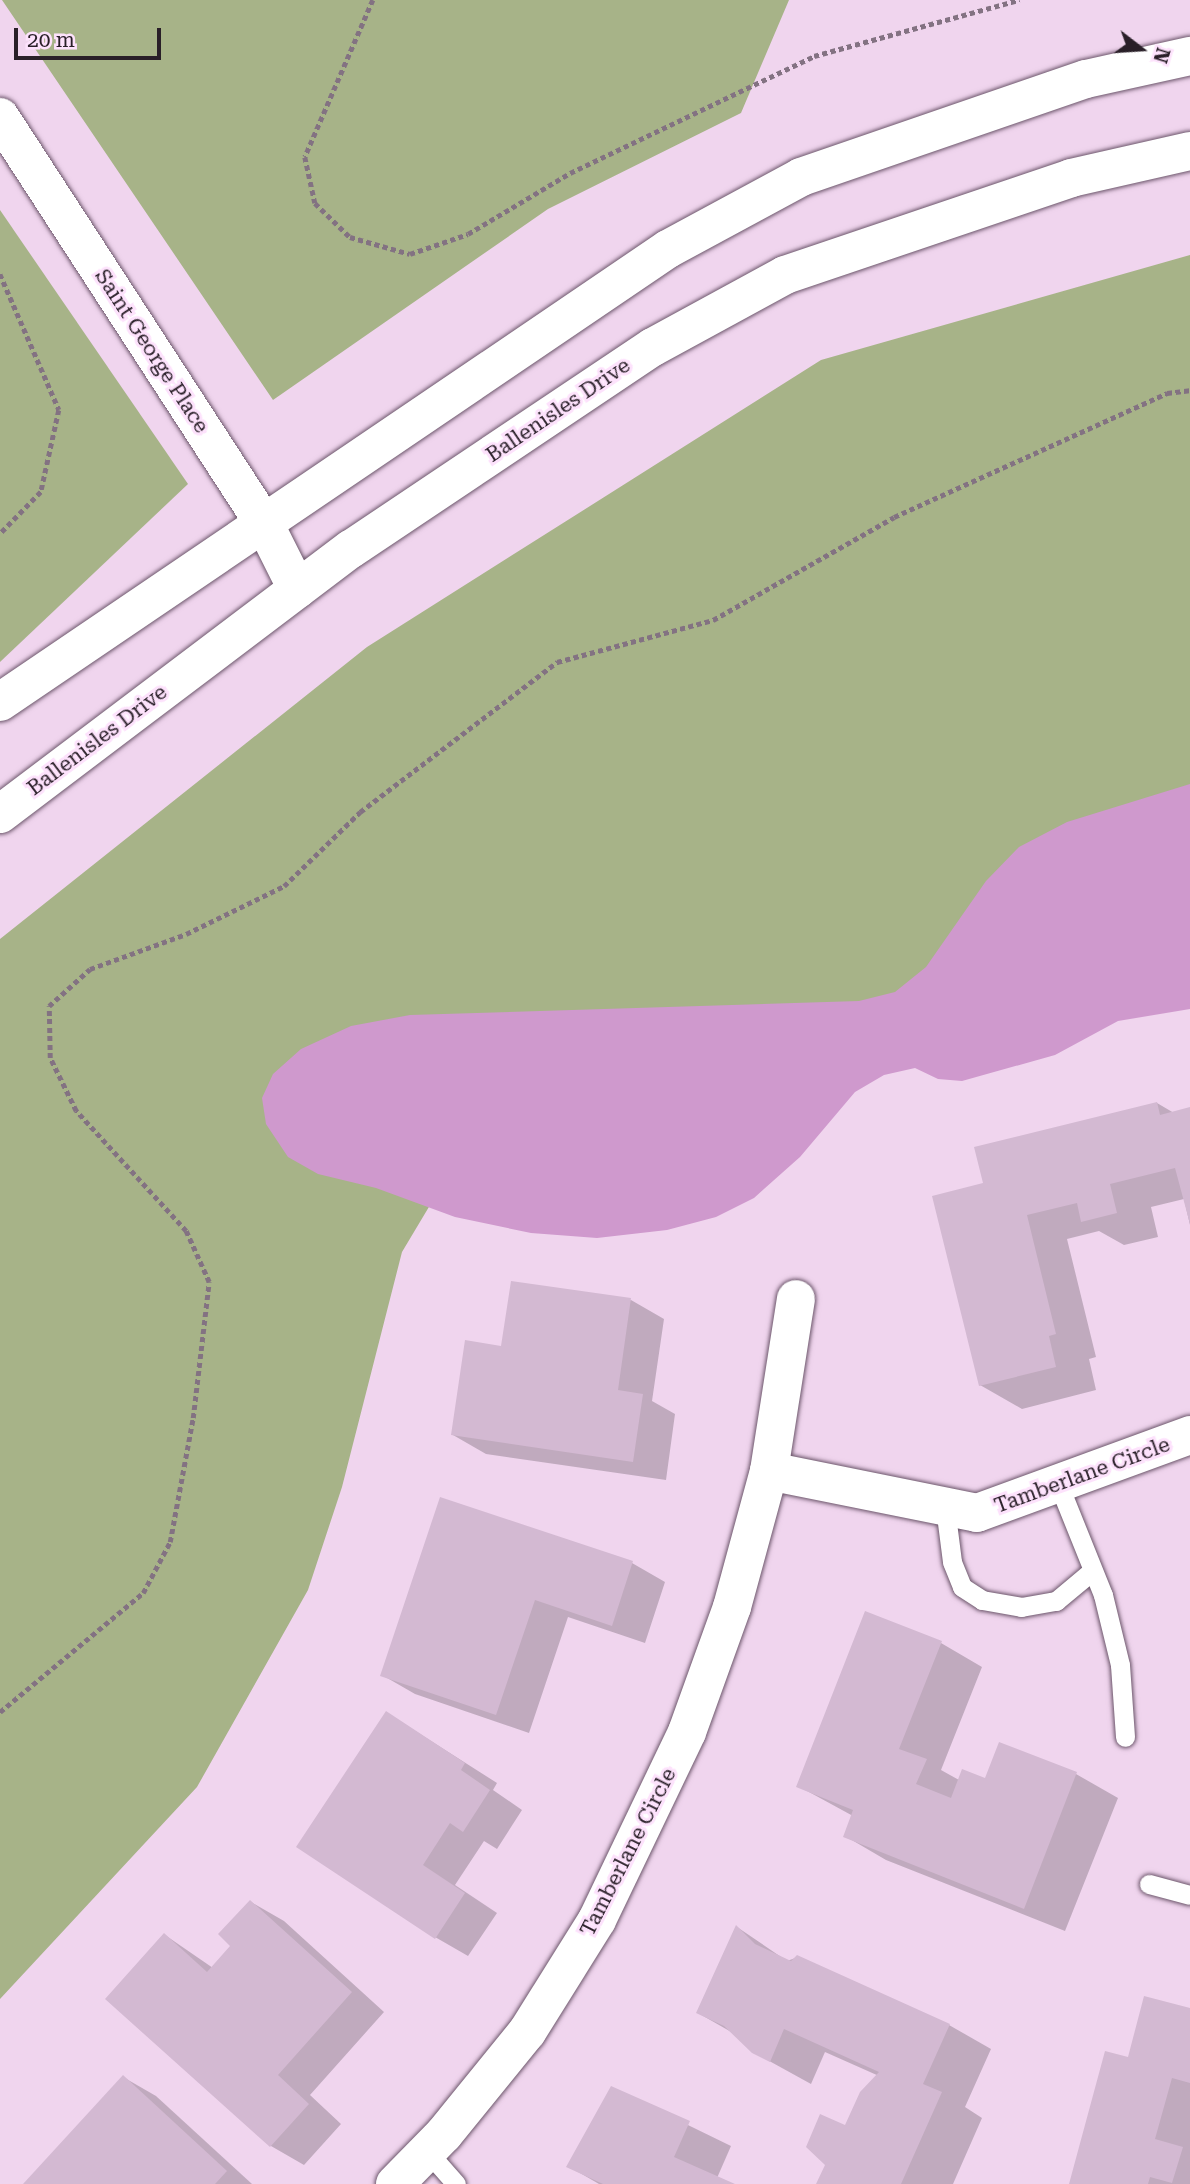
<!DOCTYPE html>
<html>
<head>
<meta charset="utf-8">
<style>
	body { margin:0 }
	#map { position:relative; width:1190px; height:2184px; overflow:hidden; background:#f0d5ee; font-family:"Roboto Serif",serif }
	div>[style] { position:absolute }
	.green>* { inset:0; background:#a7b388 }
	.water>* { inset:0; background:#cf99cd }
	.shadow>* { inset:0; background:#0003 }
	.building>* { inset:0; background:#d3b9d2 }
	.path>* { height:4.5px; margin-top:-2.25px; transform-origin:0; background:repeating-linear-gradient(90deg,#837282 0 5px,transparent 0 8.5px) }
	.roads { filter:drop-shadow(0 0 2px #6c566b) drop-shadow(0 0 2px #6c566b) }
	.lane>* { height:19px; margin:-9.5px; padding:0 9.5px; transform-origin:9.5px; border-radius:9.5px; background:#fff }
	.street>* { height:38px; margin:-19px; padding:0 19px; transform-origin:19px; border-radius:19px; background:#fff }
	span { translate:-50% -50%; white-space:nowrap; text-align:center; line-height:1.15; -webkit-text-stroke:6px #fde2fc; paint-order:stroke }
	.street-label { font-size:21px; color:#291f28 }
	.north { position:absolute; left:1106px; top:14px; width:70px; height:70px; -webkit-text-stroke:5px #fde2fc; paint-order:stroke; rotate:107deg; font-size:19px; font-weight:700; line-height:28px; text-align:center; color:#291f28 }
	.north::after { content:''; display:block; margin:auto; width:24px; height:32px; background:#291f28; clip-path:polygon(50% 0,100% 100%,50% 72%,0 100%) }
	.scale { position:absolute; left:14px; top:28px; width:147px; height:32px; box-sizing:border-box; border:4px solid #291f28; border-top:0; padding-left:9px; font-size:21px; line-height:24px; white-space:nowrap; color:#291f28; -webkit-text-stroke:5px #fde2fc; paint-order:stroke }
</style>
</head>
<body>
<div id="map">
	<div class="green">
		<i style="clip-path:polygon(2px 0,789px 0,741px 113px,548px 209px,273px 400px)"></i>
		<i style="clip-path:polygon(0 210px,188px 484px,0 662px)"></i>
		<i style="clip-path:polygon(1190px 255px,1190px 945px,451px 1170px,402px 1252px,342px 1487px,308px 1590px,197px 1787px,0 1999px,0 939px,367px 647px,821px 360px)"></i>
	</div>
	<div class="water">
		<i style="clip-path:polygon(1190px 784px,1190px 1009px,1118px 1021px,1055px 1055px,962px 1081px,938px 1079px,915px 1068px,884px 1075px,855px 1092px,800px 1157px,754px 1198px,716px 1217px,667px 1230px,597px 1238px,531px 1233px,455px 1217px,376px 1188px,318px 1174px,288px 1157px,266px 1124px,262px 1098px,273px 1074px,301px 1049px,351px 1026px,410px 1015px,859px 1001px,895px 992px,926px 967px,986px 881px,1019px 847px,1067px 822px)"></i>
	</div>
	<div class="shadow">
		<i style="clip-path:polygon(1157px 1103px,1174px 1113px,1190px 1109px,1190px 1225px,1184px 1199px,1151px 1207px,1158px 1237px,1124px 1245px,1099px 1231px,1067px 1239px,1096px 1357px,1089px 1359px,1096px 1390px,1022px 1409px,980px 1385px,985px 1184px)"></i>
		<i style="clip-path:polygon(631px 1300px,664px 1319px,652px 1401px,675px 1414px,666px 1480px,486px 1454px,453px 1435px,503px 1348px)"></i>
		<i style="clip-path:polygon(442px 1499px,632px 1563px,665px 1582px,645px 1643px,568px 1617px,529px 1733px,415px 1694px,382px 1675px)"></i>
		<i style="clip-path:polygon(941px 1643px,982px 1667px,941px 1770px,959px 1780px,986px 1780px,1000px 1744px,1076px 1774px,1118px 1798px,1065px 1931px,886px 1860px,845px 1836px,853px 1816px,798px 1786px)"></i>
		<i style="clip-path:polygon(387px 1713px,497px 1783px,493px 1790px,522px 1810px,497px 1849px,484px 1841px,455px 1885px,497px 1913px,468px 1956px,435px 1937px)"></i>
		<i style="clip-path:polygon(251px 1902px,284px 1921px,384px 2012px,310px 2095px,341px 2124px,304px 2165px,271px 2146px,165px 1935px,213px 1968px,233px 1945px)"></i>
		<i style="clip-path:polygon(737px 1927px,787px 1961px,798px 1957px,949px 2025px,991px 2049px,965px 2107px,982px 2118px,953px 2184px,818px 2184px,845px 2127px,879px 2076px,825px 2052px,811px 2084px,753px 2052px,733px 2033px,698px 2013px)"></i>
		<i style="clip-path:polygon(1190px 2010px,1190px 2184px,1071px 2184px,1129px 2059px)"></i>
		<i style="clip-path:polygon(123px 2077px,156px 2096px,252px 2184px,26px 2184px)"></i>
		<i style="clip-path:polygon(612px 2088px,731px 2146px,717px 2178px,731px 2184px,599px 2184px,568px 2166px)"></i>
	</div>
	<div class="building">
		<i style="clip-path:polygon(1157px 1102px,1160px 1115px,1190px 1107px,1190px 1224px,1175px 1168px,1110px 1184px,1117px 1213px,1081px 1222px,1077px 1203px,1027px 1215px,1056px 1334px,1049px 1336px,1056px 1367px,979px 1386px,932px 1196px,983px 1183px,974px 1147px)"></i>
		<i style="clip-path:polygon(511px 1281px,631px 1298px,618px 1390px,643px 1394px,633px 1462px,451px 1435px,465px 1340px,501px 1346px)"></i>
		<i style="clip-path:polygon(440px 1497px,633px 1561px,612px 1626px,535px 1600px,496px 1715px,380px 1676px)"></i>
		<i style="clip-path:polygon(865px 1611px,942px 1641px,899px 1749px,927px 1759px,916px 1784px,951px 1798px,962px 1769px,985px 1778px,999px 1742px,1077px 1772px,1024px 1909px,843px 1837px,853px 1810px,796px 1787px)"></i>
		<i style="clip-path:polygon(386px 1711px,465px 1763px,461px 1770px,490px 1790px,463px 1832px,450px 1823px,423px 1865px,465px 1893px,435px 1939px,296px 1847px)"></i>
		<i style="clip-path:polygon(250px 1900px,352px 1992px,278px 2075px,309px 2104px,270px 2147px,105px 1999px,164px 1933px,207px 1972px,230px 1946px,218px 1934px)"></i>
		<i style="clip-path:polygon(736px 1925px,755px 1944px,791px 1961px,797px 1955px,950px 2024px,923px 2084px,942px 2092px,901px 2184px,816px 2184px,825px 2165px,806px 2147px,820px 2114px,845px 2125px,860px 2092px,879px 2072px,784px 2029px,770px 2062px,752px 2053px,724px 2026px,696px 2013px)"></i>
		<i style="clip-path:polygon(1144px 1996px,1190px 2008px,1190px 2083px,1172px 2078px,1155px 2139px,1183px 2147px,1172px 2183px,1150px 2177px,1148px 2184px,1069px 2184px,1105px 2051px,1128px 2057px)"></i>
		<i style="clip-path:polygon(123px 2075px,227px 2171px,215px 2184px,23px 2184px)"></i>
		<i style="clip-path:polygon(611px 2086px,690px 2121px,674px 2157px,735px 2184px,603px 2184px,566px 2167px)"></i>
	</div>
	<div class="path">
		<i style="left:373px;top:0;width:171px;rotate:113.4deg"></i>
		<i style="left:305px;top:157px;width:47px;rotate:77.7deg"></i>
		<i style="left:315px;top:203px;width:49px;rotate:44.2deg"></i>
		<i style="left:350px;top:237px;width:62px;rotate:15.8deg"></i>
		<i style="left:410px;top:254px;width:61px;rotate:-19deg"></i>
		<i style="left:468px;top:234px;width:119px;rotate:-30.9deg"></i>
		<i style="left:570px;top:173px;width:271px;rotate:-25.6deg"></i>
		<i style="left:814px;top:56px;width:213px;rotate:-15.3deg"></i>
		<i style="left:0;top:274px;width:148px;rotate:66.5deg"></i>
		<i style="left:59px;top:410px;width:84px;rotate:102.4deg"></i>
		<i style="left:41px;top:492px;width:59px;rotate:134.3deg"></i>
		<i style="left:0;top:1712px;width:186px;rotate:-39.8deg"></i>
		<i style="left:143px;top:1593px;width:58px;rotate:-62.1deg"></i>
		<i style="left:170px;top:1542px;width:126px;rotate:-79.5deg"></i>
		<i style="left:193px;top:1418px;width:137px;rotate:-83.3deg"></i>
		<i style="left:209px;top:1282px;width:56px;rotate:-114.3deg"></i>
		<i style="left:186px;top:1231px;width:163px;rotate:-132.5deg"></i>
		<i style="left:76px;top:1111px;width:59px;rotate:-116.1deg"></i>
		<i style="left:50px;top:1058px;width:52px;rotate:-91.1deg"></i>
		<i style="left:49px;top:1006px;width:55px;rotate:-42.1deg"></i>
		<i style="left:90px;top:969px;width:102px;rotate:-20deg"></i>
		<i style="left:186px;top:934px;width:109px;rotate:-26.1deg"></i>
		<i style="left:284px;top:886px;width:106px;rotate:-44.2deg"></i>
		<i style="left:360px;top:812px;width:248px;rotate:-37.3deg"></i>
		<i style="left:557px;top:662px;width:162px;rotate:-15.1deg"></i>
		<i style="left:713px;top:620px;width:208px;rotate:-29.6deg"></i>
		<i style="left:894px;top:517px;width:300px;rotate:-24.4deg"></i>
		<i style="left:1167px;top:393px;width:23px;rotate:-7deg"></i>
	</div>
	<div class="roads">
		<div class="lane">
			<i style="left:1058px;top:1483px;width:121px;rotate:68.1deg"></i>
			<i style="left:1103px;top:1595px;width:72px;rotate:76.3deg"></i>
			<i style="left:1120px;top:1665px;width:72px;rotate:86deg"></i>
			<i style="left:945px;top:1507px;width:55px;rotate:82.7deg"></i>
			<i style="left:952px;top:1562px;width:27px;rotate:68deg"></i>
			<i style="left:962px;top:1587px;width:24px;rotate:33deg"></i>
			<i style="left:982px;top:1600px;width:40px;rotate:10deg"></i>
			<i style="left:1021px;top:1607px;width:36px;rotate:-10deg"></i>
			<i style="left:1056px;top:1601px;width:47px;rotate:-39.8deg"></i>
			<i style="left:1149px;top:1884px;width:42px;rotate:15deg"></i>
			<i style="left:427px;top:2151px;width:44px;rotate:48.7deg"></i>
		</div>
		<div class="street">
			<i style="left:0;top:117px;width:487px;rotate:57deg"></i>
			<i style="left:265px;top:525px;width:72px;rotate:63.4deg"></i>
			<i style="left:0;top:702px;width:807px;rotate:-34.14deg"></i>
			<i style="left:668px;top:249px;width:151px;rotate:-28.4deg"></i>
			<i style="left:801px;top:177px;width:301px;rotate:-19deg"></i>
			<i style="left:1086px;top:79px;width:107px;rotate:-12.5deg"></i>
			<i style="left:0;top:814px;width:440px;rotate:-37.1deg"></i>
			<i style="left:351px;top:549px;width:363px;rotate:-33.8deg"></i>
			<i style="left:653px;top:347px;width:150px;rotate:-28.6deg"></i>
			<i style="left:785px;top:275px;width:302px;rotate:-18.7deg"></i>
			<i style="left:1071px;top:178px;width:122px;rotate:-12.8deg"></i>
			<i style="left:769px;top:1471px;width:212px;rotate:11.4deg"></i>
			<i style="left:977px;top:1513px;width:227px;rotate:-20.1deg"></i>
			<i style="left:395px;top:2184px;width:70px;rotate:-45.6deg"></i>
			<i style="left:444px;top:2134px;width:132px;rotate:-50.9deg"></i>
			<i style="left:527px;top:2032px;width:132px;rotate:-58deg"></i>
			<i style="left:597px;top:1920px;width:208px;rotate:-64.4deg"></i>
			<i style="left:687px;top:1732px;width:133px;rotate:-70.2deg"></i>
			<i style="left:732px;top:1607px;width:141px;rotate:-74.8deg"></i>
			<i style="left:769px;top:1471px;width:174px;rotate:-81.1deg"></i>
		</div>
	</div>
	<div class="street-label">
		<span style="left:152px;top:351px;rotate:57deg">Saint George Place</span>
		<span style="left:558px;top:410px;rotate:-34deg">Ballenisles Drive</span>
		<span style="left:97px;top:740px;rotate:-37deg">Ballenisles Drive</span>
		<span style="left:1082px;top:1475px;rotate:-20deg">Tamberlane Circle</span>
		<span style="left:628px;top:1852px;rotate:-63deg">Tamberlane Circle</span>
	</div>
	<div class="north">N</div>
	<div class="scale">20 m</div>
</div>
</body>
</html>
